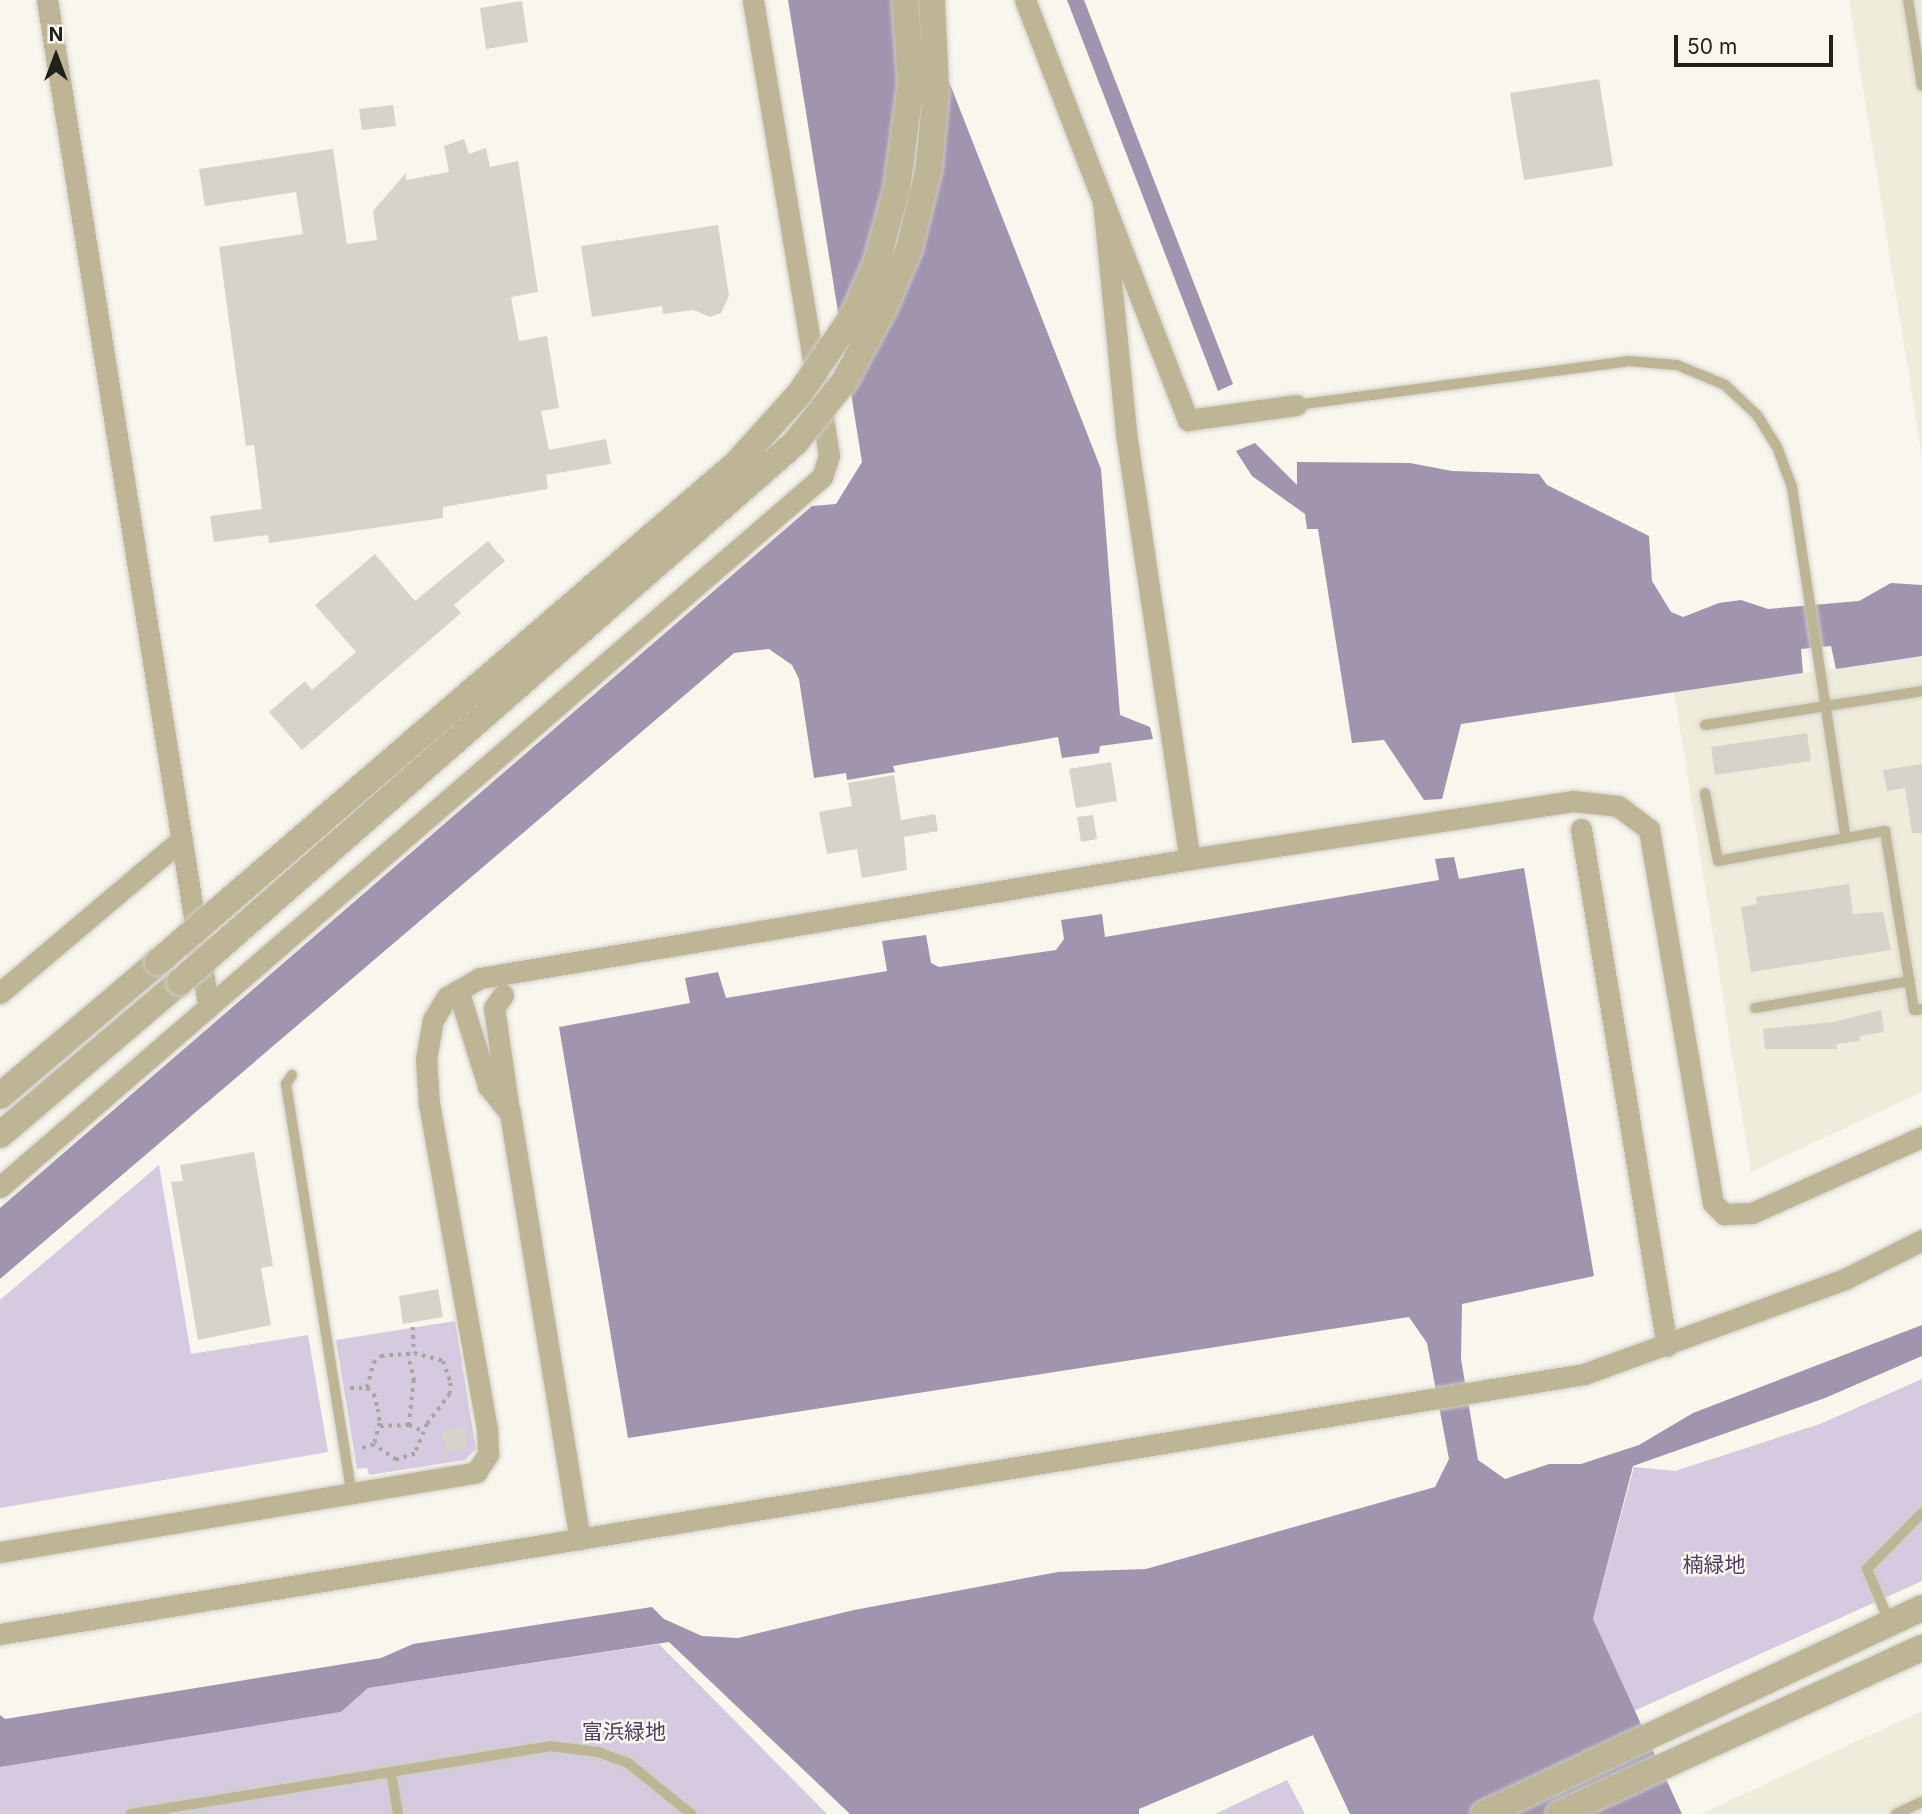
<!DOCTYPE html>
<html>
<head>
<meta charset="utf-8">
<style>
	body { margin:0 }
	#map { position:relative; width:1922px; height:1814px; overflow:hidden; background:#f8f6ed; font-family:Inter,"Noto Sans JP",sans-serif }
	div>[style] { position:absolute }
	.built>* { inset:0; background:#f0ecdb }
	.green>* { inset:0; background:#d5cae0 }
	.water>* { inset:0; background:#a094ae }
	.building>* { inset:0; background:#d5d3ca }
	.path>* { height:3.5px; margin-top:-1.75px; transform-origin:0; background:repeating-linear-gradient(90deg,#a6a59e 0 3.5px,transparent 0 8.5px) }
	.roads { filter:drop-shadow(0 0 2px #d1cfc8) drop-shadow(0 0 2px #d1cfc8) }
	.service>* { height:10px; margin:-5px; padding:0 5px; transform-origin:5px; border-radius:5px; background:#bdb595 }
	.minor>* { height:21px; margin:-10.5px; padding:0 10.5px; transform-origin:10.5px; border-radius:10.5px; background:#bdb595 }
	.tertiary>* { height:26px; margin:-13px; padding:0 13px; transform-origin:13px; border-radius:13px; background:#bdb595 }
	.bridges { filter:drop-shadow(0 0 2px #d1cfc8) drop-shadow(0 0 2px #d1cfc8) }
	.tertiary-bridge>* { height:26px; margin:-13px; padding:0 13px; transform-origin:13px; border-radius:13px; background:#bdb595 }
	span { translate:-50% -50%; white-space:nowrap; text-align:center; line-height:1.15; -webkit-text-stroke:5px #f8f6ed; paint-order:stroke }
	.park-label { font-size:21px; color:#513c64 }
	.north { position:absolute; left:21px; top:21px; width:70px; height:70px; -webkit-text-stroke:5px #f8f6ed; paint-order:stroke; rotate:0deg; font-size:19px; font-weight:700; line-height:28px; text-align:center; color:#21201d }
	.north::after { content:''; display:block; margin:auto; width:24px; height:32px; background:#21201d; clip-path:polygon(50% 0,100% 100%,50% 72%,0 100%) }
	.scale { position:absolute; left:1674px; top:35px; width:159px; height:32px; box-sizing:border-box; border:4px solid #21201d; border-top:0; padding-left:9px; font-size:21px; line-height:24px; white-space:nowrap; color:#21201d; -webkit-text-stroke:5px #f8f6ed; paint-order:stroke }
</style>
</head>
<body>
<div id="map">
	<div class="built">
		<i style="clip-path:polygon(1849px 0,1922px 0,1922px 458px)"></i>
		<i style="clip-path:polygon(1922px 656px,1922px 1092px,1751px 1172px,1674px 692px)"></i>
		<i style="clip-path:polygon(1922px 1711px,1922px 1814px,1701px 1814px)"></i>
	</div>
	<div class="green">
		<i style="clip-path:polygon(159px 1165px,191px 1354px,308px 1335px,328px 1452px,0 1508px,0 1300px)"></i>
		<i style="clip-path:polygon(455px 1321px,476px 1449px,465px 1460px,369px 1475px,367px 1468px,357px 1469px,336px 1340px)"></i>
		<i style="clip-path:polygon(1922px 1379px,1922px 1581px,1634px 1711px,1593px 1619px,1634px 1467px,1675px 1471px,1820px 1424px)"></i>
		<i style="clip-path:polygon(659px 1644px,827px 1814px,0 1814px,0 1767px,341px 1712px,368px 1688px)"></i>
		<i style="clip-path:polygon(1287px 1780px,1305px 1814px,1215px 1814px)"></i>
	</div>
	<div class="water">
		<i style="clip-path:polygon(788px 0,917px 0,1101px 469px,1120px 715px,1150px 727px,1153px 739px,1100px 746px,1099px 753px,1062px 758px,1058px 737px,893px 766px,895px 772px,847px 780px,846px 773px,814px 778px,799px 679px,792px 665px,769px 649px,734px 653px,0 1279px,0 1208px,812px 506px,836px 504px,862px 462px)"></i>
		<i style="clip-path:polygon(1067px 0,1084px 0,1233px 384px,1218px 391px)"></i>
		<i style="clip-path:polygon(1255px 443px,1297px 485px,1297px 462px,1410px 463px,1452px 471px,1539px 474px,1547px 485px,1649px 536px,1652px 581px,1671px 612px,1683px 617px,1719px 603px,1741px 600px,1768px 609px,1859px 601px,1891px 583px,1922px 585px,1922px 656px,1836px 669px,1831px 646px,1801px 649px,1803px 673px,1461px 724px,1442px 799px,1424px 800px,1384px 740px,1352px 743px,1318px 529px,1307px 529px,1305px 514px,1252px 476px,1236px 451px)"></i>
		<i style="clip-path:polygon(1454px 857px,1459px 879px,1524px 868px,1594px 1276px,1462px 1304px,1461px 1359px,1478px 1460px,1505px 1479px,1549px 1464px,1581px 1464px,1639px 1445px,1693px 1413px,1922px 1325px,1922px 1356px,1825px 1398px,1633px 1466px,1593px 1619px,1682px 1814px,1350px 1814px,1313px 1735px,1139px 1809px,1139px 1814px,850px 1814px,669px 1642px,368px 1688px,341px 1712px,0 1767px,0 1715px,5px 1719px,381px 1658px,413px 1644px,652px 1607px,664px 1619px,702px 1636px,738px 1638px,854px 1610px,1058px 1572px,1146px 1569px,1435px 1487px,1449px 1459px,1427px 1343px,1409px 1317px,628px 1438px,559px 1027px,690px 1003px,685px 978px,718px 972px,726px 998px,887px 971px,882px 941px,926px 935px,931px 963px,939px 967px,1056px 950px,1064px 939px,1061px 920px,1102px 914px,1105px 937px,1439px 880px,1435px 859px)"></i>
	</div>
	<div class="building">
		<i style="clip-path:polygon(522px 1px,528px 42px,486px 49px,480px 8px)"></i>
		<i style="clip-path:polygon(1599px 79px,1613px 166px,1524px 180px,1510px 93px)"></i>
		<i style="clip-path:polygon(393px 105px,396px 126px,362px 130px,359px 109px)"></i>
		<i style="clip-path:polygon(464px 139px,469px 154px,486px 148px,490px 167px,518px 161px,538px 292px,511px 297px,519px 341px,547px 336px,559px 408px,541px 411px,549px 450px,606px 439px,611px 464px,546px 475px,548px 489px,443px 507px,443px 518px,269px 543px,268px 535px,214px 542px,210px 516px,262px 509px,254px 445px,246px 446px,219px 247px,303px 234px,296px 192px,205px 206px,199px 169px,333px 149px,347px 244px,377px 240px,373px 211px,406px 173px,406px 180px,449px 172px,444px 146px)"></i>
		<i style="clip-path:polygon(718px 225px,729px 296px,721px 313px,710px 317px,694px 310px,663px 314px,662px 306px,592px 317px,581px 246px)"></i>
		<i style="clip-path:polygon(488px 541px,505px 561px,454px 605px,461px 613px,302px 750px,269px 712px,305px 681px,312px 690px,356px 652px,315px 605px,375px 554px,415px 601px)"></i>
		<i style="clip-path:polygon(1807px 733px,1811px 761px,1715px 775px,1711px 747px)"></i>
		<i style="clip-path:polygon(1111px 762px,1117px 801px,1076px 808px,1069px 769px)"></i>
		<i style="clip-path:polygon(1922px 764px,1922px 833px,1912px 833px,1905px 788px,1887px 791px,1883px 770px)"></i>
		<i style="clip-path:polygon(894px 775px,901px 820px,935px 814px,938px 831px,904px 837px,907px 870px,862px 878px,857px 849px,827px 854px,819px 812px,852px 806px,848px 783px)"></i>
		<i style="clip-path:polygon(1093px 815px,1097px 839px,1081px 842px,1077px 817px)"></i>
		<i style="clip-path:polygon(1849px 884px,1853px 914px,1883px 912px,1891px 950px,1751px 972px,1741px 907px,1757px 904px,1756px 897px)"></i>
		<i style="clip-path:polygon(1881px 1010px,1884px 1032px,1859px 1036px,1860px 1041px,1836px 1044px,1837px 1049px,1765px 1049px,1763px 1029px,1833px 1022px)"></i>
		<i style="clip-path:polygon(254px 1152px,273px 1266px,261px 1268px,271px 1325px,198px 1340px,171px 1182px,183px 1181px,180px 1165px)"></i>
		<i style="clip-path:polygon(438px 1289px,443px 1317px,403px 1324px,399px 1296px)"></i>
		<i style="clip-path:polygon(464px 1427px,467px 1448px,446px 1452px,442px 1430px)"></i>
	</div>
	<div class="path">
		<i style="left:413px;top:1327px;width:26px;rotate:88deg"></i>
		<i style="left:408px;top:1353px;width:28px;rotate:77deg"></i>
		<i style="left:414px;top:1380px;width:45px;rotate:96.3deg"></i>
		<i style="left:409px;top:1425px;width:17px;rotate:24deg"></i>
		<i style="left:350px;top:1388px;width:17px"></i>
		<i style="left:367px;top:1388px;width:9px;rotate:41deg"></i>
		<i style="left:374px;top:1394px;width:16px;rotate:75deg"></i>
		<i style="left:378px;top:1409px;width:14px;rotate:82deg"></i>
		<i style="left:380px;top:1423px;width:23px;rotate:105deg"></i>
		<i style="left:374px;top:1445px;width:15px;rotate:164deg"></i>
		<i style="left:367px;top:1388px;width:26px;rotate:-77deg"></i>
		<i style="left:373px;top:1363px;width:11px;rotate:-41deg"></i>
		<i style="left:381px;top:1356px;width:33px;rotate:-5deg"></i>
		<i style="left:414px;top:1353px;width:30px;rotate:15deg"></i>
		<i style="left:443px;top:1361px;width:23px;rotate:70deg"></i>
		<i style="left:451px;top:1383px;width:11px;rotate:95deg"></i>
		<i style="left:450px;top:1394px;width:38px;rotate:127deg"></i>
		<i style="left:427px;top:1424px;width:32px;rotate:112deg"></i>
		<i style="left:415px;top:1454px;width:20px;rotate:162deg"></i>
		<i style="left:396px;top:1460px;width:27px;rotate:-146deg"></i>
		<i style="left:380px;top:1426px;width:29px;rotate:-2deg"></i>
	</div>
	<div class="roads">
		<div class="service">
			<i style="left:1908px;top:0;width:87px;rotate:80.8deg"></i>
			<i style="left:1296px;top:405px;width:335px;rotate:-7.5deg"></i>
			<i style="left:1628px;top:361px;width:49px;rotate:4.7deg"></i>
			<i style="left:1677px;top:365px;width:52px;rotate:22.6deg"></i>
			<i style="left:1725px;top:385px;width:44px;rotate:43.2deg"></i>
			<i style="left:1757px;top:415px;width:38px;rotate:58deg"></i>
			<i style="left:1777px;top:447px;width:43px;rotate:69.4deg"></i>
			<i style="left:1792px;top:487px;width:355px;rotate:81.3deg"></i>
			<i style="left:1705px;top:725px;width:220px;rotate:-8.9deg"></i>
			<i style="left:1705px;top:793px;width:69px;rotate:79.2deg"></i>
			<i style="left:1718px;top:861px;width:170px;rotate:-10.2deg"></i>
			<i style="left:1885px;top:831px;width:181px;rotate:80.8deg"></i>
			<i style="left:1914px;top:1010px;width:8px;rotate:-7deg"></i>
			<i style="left:1755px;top:1008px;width:157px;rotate:-9.9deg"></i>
			<i style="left:292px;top:1075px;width:11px;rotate:124deg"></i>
			<i style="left:286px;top:1084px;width:416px;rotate:80.9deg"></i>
			<i style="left:1890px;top:1623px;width:59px;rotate:-113.1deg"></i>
			<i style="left:1867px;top:1569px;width:78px;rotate:-45.5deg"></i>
			<i style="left:391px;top:1772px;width:43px;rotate:80.5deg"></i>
			<i style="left:131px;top:1814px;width:424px;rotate:-9.2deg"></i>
			<i style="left:550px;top:1746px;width:48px;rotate:7.1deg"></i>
			<i style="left:598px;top:1752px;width:32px;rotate:20deg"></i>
			<i style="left:628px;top:1763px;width:81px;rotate:39deg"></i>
			<i style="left:1896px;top:1814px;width:29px;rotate:-25deg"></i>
		</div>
		<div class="minor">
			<i style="left:47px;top:0;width:1017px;rotate:80.89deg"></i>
			<i style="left:1025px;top:0;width:451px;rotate:68.8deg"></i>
			<i style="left:1188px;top:420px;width:109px;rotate:-7.9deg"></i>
			<i style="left:1103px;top:201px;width:233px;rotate:84.3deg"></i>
			<i style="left:1126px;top:433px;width:431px;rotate:81.5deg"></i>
			<i style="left:1581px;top:829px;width:524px;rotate:80.56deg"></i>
			<i style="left:458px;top:990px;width:101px;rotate:72.6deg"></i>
			<i style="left:488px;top:1086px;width:35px;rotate:51deg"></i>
			<i style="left:510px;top:1113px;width:432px;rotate:80.7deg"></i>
			<i style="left:0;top:993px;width:238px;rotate:-40.2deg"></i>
			<i style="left:503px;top:995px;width:16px;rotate:125deg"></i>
			<i style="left:494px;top:1008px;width:104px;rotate:81.7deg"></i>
			<i style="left:0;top:1187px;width:1086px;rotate:-40.82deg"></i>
			<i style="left:822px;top:477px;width:23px;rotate:-72deg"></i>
			<i style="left:829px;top:455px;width:461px;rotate:-99.5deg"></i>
			<i style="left:0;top:1552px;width:483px;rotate:-9.5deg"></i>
			<i style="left:476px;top:1472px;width:22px;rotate:-56deg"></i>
			<i style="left:488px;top:1454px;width:25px;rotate:-92deg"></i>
			<i style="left:487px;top:1429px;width:330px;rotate:-100.1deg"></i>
			<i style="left:429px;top:1104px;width:45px;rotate:-93.8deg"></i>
			<i style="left:426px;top:1059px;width:40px;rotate:-80deg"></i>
			<i style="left:433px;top:1020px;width:27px;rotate:-59deg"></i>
			<i style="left:447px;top:997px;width:38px;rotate:-30deg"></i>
			<i style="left:480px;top:978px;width:720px;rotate:-9.51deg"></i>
			<i style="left:1190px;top:859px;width:387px;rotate:-8.6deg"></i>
			<i style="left:1573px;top:801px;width:45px;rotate:6.3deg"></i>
			<i style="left:1618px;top:806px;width:39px;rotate:37deg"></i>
			<i style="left:1649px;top:829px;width:379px;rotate:80.3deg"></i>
			<i style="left:1713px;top:1203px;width:16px;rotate:45deg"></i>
			<i style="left:1724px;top:1214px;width:28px;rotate:-2deg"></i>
			<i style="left:1752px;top:1213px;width:186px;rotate:-24.1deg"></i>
			<i style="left:0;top:1634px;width:1605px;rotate:-9.32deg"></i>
			<i style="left:1584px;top:1374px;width:278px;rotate:-20deg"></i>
			<i style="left:1845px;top:1279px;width:86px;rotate:-26.9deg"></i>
		</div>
		<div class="tertiary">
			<i style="left:0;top:1096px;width:207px;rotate:-40.3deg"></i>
			<i style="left:0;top:1135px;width:236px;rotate:-40.4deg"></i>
			<i style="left:1484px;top:1814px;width:484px;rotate:-25.2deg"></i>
			<i style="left:1559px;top:1814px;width:399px;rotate:-24.6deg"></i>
		</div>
	</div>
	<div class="bridges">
		<div class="tertiary-bridge">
			<i style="left:158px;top:962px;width:764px;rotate:-40.76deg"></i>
			<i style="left:737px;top:463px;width:94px;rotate:-48deg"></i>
			<i style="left:800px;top:393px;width:98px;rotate:-55.8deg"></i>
			<i style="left:855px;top:312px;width:56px;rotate:-66.7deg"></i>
			<i style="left:877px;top:261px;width:76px;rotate:-74.7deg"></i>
			<i style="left:897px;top:188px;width:106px;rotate:-82.4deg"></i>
			<i style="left:911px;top:83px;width:83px;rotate:-94.1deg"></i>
			<i style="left:180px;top:982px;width:818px;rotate:-41.23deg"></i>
			<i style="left:795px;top:443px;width:78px;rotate:-51.2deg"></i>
			<i style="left:844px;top:382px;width:84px;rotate:-61.6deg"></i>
			<i style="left:884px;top:308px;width:64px;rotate:-67deg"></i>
			<i style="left:909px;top:249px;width:83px;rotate:-76.1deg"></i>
			<i style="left:929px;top:168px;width:79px;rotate:-84.9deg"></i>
			<i style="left:936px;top:89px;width:89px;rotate:-92.6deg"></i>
		</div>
	</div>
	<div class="park-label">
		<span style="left:1714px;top:1565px">楠緑地</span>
		<span style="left:624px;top:1732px">富浜緑地</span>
	</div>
	<div class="north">N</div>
	<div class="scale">50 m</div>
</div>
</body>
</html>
